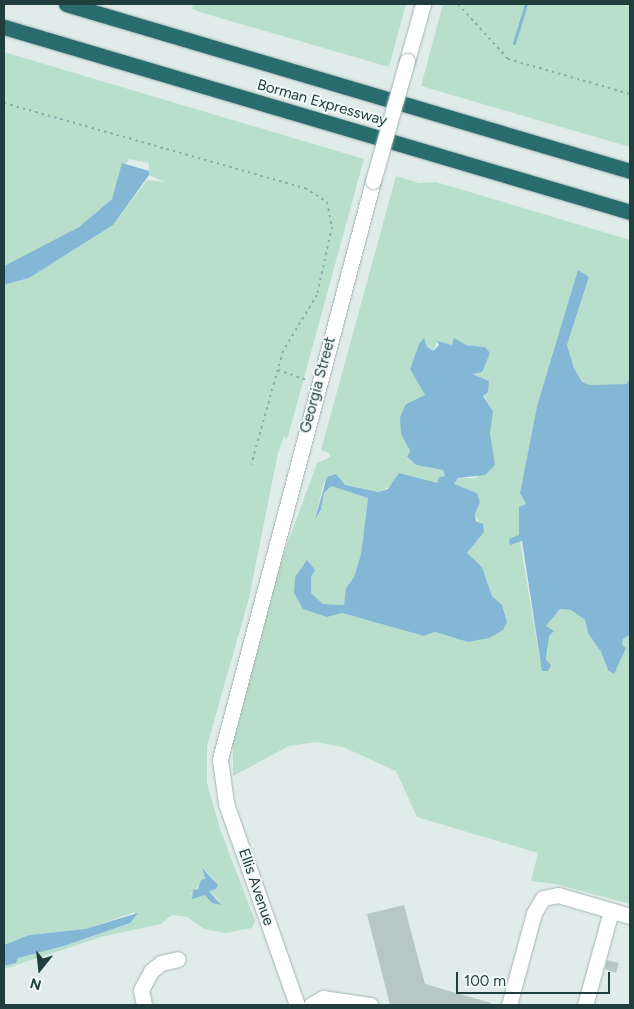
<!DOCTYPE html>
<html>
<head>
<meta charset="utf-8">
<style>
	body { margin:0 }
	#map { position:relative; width:634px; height:1009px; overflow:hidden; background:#e0ecea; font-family:Figtree,sans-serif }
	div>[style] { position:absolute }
	.green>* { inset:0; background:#b8dfcb }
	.water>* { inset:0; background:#84b7d6 }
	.stream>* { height:3px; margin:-1.5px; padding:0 1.5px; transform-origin:1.5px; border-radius:1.5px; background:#84b7d6 }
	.building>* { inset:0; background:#b6c7c4 }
	.path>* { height:2px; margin-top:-1px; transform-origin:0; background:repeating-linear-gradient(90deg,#7eb2ae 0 2.5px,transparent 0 6.5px) }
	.roads { filter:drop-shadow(0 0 1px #a3b4b3) drop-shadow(0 0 1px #a3b4b3) }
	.minor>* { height:15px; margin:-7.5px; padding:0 7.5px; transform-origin:7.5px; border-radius:7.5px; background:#fff }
	.highway>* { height:15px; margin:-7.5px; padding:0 7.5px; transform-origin:7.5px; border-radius:7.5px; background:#296c6d }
	.bridges { filter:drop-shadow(0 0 1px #a3b4b3) drop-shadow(0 0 1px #a3b4b3) }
	.minor-bridge>* { height:15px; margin:-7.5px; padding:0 7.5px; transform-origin:7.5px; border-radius:7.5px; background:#fff }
	span { translate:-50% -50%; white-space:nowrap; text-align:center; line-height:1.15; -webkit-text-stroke:4px #f1f9f7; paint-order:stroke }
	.street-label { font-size:15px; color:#203e3d }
	.frame { position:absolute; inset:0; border:5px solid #203e3d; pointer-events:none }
	.north { position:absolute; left:15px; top:944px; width:50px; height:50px; -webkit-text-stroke:4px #f1f9f7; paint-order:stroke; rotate:196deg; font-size:14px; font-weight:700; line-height:20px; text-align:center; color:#203e3d }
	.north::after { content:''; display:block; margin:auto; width:18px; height:22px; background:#203e3d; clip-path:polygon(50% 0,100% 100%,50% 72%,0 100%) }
	.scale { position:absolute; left:456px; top:972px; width:154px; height:22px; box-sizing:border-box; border:2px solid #203e3d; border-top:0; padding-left:6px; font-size:15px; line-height:18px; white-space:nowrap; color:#203e3d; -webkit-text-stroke:4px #f1f9f7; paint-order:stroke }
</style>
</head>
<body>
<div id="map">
	<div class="green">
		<i style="clip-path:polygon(193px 4px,406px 4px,389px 67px,203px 13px,192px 9px)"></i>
		<i style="clip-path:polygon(443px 4px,630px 4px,630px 147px,421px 86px)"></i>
		<i style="clip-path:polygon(evenodd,4px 52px,364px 159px,287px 440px,284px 436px,278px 453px,249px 598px,207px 746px,207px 783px,220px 829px,255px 921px,252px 928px,225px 933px,204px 929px,187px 917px,172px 915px,161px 924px,101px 937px,4px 969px,4px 966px,16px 963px,18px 958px,64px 946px,130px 923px,135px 912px,85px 929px,29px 935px,4px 945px,4px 285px,29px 278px,113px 225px,147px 180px,165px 182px,149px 175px,149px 163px,129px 159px,126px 164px,123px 163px,112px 199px,79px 227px,4px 266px,4px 52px,202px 869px,215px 880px,216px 889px,209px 891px,221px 902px,205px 895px,190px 894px,205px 880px,202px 869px)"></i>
		<i style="clip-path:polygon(evenodd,396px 176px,419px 183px,436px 182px,630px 240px,630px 377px,627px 384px,589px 385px,582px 382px,574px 368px,567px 345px,589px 278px,579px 270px,537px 406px,520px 493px,526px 504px,519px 507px,519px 535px,540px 660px,546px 660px,548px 650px,546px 626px,560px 609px,571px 610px,585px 620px,588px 633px,601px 652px,608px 670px,623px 639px,630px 635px,630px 904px,556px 884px,531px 881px,538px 853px,417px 817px,396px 771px,343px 747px,315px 742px,289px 746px,233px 776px,233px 745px,230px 745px,277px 572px,317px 463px,330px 457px,329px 453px,321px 450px,396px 176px,454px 339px,466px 345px,485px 347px,471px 374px,493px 411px,489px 433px,495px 465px,475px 478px,458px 478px,454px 484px,477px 493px,480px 502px,475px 514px,484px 532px,467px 553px,482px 567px,492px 596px,502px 605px,468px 642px,435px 632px,424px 636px,342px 613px,327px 617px,295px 577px,315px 570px,311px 577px,311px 593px,323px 604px,344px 605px,346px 588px,354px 577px,361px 554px,368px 498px,331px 485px,324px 493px,321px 511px,315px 518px,324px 483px,378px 492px,409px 478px,437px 483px,439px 478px,445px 476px,443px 470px,416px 465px,407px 458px,410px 451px,401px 434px,406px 404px,425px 395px,410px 369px,419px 344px,433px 351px,437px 342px,452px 345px,454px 339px)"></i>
	</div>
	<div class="water">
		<i style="clip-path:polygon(122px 163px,149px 171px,149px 175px,113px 225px,29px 278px,4px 285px,4px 266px,79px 227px,112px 199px)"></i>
		<i style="clip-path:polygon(578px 270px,589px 277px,567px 345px,574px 368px,582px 382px,589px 385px,627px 384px,630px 377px,630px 635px,623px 639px,622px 645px,626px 648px,614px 674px,608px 670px,601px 652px,588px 633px,585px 620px,571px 610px,560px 609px,546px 626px,554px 631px,549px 636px,546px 660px,551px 665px,548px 671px,542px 671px,522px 541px,510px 545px,509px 539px,519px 535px,519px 507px,526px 504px,520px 493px,537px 406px)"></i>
		<i style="clip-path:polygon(424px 338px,427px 347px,433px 351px,439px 345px,437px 341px,452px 345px,454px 338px,466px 345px,485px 347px,490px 353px,482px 372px,472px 374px,489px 381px,488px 392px,483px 396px,493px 411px,490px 433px,495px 465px,485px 475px,458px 478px,454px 484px,477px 493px,480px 502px,475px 514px,476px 521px,483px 524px,484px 532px,467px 553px,482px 567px,492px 596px,502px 605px,507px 622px,503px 630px,489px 638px,468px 642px,435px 632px,424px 636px,342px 613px,327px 617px,303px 609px,294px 593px,295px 577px,307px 560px,315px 570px,311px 577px,311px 593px,323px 604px,344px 605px,346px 588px,354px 577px,361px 554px,368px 498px,331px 486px,324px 493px,321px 510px,315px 519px,327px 477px,336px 474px,345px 485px,378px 492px,388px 489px,399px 473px,437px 483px,439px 477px,445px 476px,443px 470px,416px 465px,407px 457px,410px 451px,401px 434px,400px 417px,406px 404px,425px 395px,410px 369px,419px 344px)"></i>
		<i style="clip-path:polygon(202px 868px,218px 885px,216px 889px,209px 891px,221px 905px,212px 903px,205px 895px,192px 899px,193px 890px,198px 889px,201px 880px,205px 879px)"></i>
		<i style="clip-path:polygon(138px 913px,130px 923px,64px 946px,18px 958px,16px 963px,4px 966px,4px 945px,29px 935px,85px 929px)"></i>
	</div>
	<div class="stream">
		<i style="left:514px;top:43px;width:41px;rotate:-72.9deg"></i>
	</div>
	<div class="building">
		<i style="clip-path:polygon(404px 905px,425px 984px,491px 1003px,491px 1005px,390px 1005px,367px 914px)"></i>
		<i style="clip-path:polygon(607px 960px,619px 963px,616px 973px,605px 969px)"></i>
	</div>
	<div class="path">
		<i style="left:322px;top:4px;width:29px"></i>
		<i style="left:458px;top:4px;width:74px;rotate:47.7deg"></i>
		<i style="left:508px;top:59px;width:127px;rotate:16deg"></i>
		<i style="left:4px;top:103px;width:313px;rotate:15.8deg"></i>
		<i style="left:305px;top:188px;width:26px;rotate:32deg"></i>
		<i style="left:327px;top:202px;width:25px;rotate:79deg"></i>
		<i style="left:332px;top:227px;width:70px;rotate:102.4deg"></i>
		<i style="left:317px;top:295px;width:66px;rotate:121.3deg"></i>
		<i style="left:283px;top:351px;width:118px;rotate:105.7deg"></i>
		<i style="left:278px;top:370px;width:31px;rotate:19deg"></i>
	</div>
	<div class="roads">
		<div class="minor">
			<i style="left:407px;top:61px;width:59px;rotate:-74.3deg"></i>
			<i style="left:144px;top:1005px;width:15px;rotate:-101deg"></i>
			<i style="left:141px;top:990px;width:21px;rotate:-62deg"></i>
			<i style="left:151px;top:971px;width:13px;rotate:-39deg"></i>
			<i style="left:161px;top:963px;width:17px;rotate:-13deg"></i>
			<i style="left:297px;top:1005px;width:214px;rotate:-109.4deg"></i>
			<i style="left:226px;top:803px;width:44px;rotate:-97.8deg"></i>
			<i style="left:220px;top:759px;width:598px;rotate:-75.17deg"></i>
			<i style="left:311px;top:1005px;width:14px;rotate:-30deg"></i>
			<i style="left:323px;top:998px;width:48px;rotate:8.5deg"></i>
			<i style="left:509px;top:1005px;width:95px;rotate:-74.8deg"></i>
			<i style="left:534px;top:913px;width:17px;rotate:-59deg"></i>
			<i style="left:543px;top:898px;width:15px;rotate:-11deg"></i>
			<i style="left:558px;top:895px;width:75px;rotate:16.3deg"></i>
			<i style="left:585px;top:1005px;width:98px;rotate:-74.5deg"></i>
		</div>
		<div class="highway">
			<i style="left:66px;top:4px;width:588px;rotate:16.49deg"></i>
			<i style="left:4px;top:27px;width:653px;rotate:16.46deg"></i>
		</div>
	</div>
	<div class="bridges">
		<div class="minor-bridge">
			<i style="left:373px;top:181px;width:125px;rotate:-74.2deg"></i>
		</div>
	</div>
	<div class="street-label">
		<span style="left:322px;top:103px;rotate:16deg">Borman Expressway</span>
		<span style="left:318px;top:385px;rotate:-75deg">Georgia Street</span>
		<span style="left:256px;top:887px;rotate:71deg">Ellis Avenue</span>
	</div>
	<div class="frame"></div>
	<div class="north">N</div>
	<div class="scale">100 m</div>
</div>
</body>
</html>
